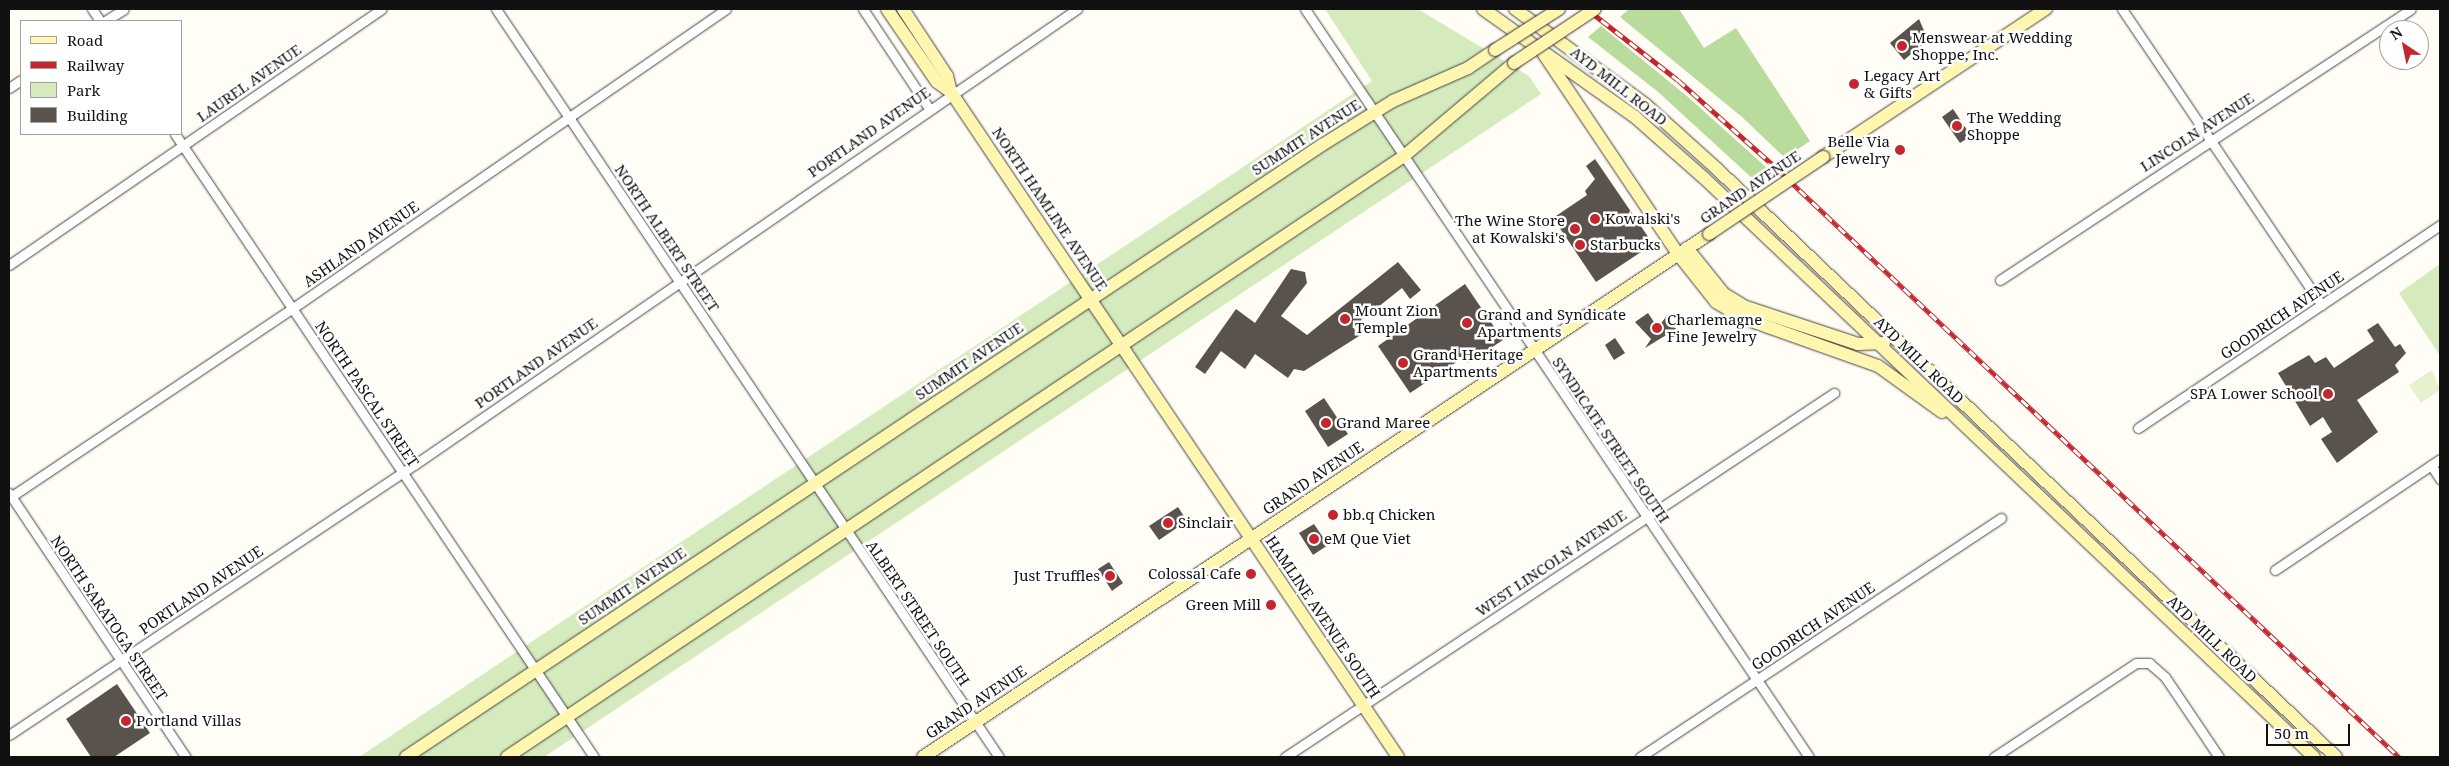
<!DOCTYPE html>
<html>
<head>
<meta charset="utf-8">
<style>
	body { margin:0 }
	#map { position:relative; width:2449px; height:766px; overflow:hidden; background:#fffdf5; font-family:"Noto Serif",serif }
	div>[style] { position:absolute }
	.green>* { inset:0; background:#d5ebbd }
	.forest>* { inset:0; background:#b9dc9c }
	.pitch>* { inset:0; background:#e6f2cf }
	.building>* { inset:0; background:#5a524d }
	.roads { filter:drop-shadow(0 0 1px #444) drop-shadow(0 0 1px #444) }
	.street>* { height:9px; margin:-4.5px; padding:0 4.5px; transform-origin:4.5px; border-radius:4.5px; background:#fff }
	.secondary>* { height:12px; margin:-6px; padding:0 6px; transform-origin:6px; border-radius:6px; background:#fff6b0 }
	.rail>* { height:5px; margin-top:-2.5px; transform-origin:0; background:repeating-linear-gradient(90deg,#fff 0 9px,#c4262e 0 18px); box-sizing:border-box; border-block:1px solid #c4262e }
	.bridges { filter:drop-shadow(0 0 1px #333) drop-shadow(0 0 1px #333) }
	.secondary-bridge>* { height:12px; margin:-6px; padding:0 6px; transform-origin:6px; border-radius:6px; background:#fff6b0 }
	.dots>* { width:14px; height:14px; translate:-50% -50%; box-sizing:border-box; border:2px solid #fff; border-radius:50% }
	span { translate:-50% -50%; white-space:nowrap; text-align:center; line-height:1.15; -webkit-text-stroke:5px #fff; paint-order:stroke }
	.poi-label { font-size:15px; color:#111 }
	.left { translate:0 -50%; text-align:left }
	.right { translate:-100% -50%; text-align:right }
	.street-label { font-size:15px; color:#111 }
	.frame { position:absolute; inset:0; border:10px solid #111; pointer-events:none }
	.legend { position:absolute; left:20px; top:20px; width:162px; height:115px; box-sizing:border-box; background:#fff; border:1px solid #a0a0a0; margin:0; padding:6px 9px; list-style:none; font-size:15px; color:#111 }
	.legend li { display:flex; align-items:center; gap:10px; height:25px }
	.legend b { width:25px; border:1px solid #a0a0a0 }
	.north { position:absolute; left:2379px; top:20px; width:50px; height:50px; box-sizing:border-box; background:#fff; border:1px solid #a0a0a0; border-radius:50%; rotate:326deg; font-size:14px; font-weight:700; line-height:20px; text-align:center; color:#111 }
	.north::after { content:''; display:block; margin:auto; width:18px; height:22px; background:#c4262e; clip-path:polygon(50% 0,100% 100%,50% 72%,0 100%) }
	.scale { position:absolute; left:2266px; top:724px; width:84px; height:22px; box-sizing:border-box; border:2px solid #111; border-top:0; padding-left:6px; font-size:15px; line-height:18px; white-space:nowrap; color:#111; -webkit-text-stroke:4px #fff; paint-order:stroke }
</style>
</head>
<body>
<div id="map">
	<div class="green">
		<i style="clip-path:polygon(1325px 9px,1418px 9px,1529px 76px,1541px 94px,544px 757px,359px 757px,1372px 81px)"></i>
		<i style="clip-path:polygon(2440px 264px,2440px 356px,2399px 293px)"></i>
	</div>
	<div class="forest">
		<i style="clip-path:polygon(1629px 9px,1679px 9px,1704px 48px,1736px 28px,1810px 141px,1785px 158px,1742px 117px,1620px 17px)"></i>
		<i style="clip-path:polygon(1601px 26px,1688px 97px,1767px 168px,1752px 178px,1657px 91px,1588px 37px)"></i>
	</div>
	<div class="pitch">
		<i style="clip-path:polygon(2432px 370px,2440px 390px,2421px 403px,2409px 385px)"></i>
	</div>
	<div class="building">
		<i style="clip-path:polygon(1919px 19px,1928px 40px,1904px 60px,1890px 43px)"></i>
		<i style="clip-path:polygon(1953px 109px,1971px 136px,1960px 143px,1942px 117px)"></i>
		<i style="clip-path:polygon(1595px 159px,1653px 244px,1596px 282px,1555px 221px,1556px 216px,1587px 195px,1585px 191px,1595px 179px,1586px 166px)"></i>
		<i style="clip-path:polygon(1398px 262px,1421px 290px,1410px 299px,1402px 288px,1353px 327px,1359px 336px,1304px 371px,1294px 369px,1288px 378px,1255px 354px,1245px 369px,1221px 351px,1205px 374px,1195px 367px,1236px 309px,1255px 323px,1291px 269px,1305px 272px,1307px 283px,1281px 316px,1307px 335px)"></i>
		<i style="clip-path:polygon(1465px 284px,1503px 340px,1468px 363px,1464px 357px,1410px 393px,1378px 346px)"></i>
		<i style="clip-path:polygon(1648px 313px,1658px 328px,1667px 315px,1676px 329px,1645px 348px,1651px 339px,1635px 322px)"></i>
		<i style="clip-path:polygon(2378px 323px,2395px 347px,2400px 344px,2406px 353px,2395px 365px,2399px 372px,2357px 400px,2378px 432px,2337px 463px,2321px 439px,2332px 432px,2323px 417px,2310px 426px,2278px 373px,2309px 355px,2315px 363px,2326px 357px,2334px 368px,2374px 341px,2367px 330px)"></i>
		<i style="clip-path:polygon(1615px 338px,1625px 353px,1614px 360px,1605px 345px)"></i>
		<i style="clip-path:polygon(1324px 398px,1348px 434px,1328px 447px,1305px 411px)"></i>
		<i style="clip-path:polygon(1178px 507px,1187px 521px,1159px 540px,1149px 526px)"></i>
		<i style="clip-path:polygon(1314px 524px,1328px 545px,1313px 555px,1299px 533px)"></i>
		<i style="clip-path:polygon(1109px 562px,1123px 583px,1112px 591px,1098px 569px)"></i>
		<i style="clip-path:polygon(117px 684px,150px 733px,114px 757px,91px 757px,66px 719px)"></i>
	</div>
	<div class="roads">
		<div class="street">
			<i style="left:92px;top:9px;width:14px;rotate:56deg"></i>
			<i style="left:496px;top:9px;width:901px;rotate:56.08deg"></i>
			<i style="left:863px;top:9px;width:118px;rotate:56.4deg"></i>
			<i style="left:1305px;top:9px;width:902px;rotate:56.03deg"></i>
			<i style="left:2122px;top:9px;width:357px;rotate:56deg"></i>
			<i style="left:105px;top:21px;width:22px;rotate:-32deg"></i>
			<i style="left:9px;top:88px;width:14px;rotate:-34deg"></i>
			<i style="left:175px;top:134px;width:751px;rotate:56.08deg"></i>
			<i style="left:9px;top:265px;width:452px;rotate:-34.5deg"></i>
			<i style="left:2000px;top:280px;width:492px;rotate:-33.4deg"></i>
			<i style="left:2138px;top:428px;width:364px;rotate:-33.9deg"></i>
			<i style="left:2431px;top:465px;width:17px;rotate:57deg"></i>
			<i style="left:9px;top:493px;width:318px;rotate:56.2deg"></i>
			<i style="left:9px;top:498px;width:342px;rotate:-33.8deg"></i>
			<i style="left:293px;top:308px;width:526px;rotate:-34.63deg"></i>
			<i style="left:2275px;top:570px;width:199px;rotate:-33.9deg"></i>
			<i style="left:9px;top:735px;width:487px;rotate:-33.7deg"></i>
			<i style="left:414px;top:465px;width:805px;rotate:-34.52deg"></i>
			<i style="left:1285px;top:757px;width:659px;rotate:-33.55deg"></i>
			<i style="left:1640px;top:757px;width:433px;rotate:-33.5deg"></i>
			<i style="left:1994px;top:757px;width:170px;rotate:-33.5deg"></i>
			<i style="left:2136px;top:663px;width:13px"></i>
			<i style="left:2149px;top:663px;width:21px;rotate:41deg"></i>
			<i style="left:2165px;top:677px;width:97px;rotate:56deg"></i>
		</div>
		<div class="secondary">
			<i style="left:887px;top:9px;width:88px;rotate:55.6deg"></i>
			<i style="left:937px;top:82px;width:17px;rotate:36deg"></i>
			<i style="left:903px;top:9px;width:80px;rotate:56.7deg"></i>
			<i style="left:947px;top:76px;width:16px;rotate:76deg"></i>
			<i style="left:951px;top:92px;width:801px;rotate:56.09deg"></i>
			<i style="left:1483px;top:9px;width:186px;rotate:35.4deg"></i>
			<i style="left:1635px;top:117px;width:92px;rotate:41.5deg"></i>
			<i style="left:1704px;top:178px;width:841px;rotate:43.51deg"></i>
			<i style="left:1515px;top:9px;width:162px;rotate:36.2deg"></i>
			<i style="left:1646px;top:105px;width:96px;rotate:42deg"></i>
			<i style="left:1717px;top:169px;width:854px;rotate:43.53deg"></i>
			<i style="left:1543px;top:53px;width:242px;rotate:56.1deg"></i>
			<i style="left:1678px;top:254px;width:61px;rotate:51.6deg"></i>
			<i style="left:1716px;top:302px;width:31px;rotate:31deg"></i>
			<i style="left:1743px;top:318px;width:143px;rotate:19.6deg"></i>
			<i style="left:1878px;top:366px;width:79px;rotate:35.7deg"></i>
			<i style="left:1823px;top:157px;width:268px;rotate:-33.6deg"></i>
			<i style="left:1687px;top:248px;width:59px;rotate:51.2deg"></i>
			<i style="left:1724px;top:294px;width:26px;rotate:31deg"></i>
			<i style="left:1746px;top:307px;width:118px;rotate:18.3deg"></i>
			<i style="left:1858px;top:344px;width:26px;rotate:-2deg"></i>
			<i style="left:406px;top:757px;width:1102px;rotate:-33.75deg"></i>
			<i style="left:1322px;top:145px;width:84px;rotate:-31.8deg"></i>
			<i style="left:1393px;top:101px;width:82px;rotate:-23.7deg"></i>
			<i style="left:1468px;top:68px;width:32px;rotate:-34deg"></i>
			<i style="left:507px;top:757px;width:1080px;rotate:-33.82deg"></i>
			<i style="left:1404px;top:156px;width:144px;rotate:-40.2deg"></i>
			<i style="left:923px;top:757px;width:944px;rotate:-33.64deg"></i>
		</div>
	</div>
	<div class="rail">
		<i style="left:1587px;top:9px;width:115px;rotate:38deg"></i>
		<i style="left:1678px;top:80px;width:127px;rotate:41.8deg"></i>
		<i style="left:1773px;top:165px;width:862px;rotate:43.4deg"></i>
	</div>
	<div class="bridges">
		<div class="secondary-bridge">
			<i style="left:1495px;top:50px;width:76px;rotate:-32.6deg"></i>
			<i style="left:1514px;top:63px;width:97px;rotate:-33.7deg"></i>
			<i style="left:1709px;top:234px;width:138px;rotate:-34deg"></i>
		</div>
	</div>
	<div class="dots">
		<i style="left:1902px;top:46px;background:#c4262e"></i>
		<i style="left:1854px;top:84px;background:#c4262e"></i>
		<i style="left:1957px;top:126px;background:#c4262e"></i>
		<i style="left:1900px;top:150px;background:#c4262e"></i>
		<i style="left:1595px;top:219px;background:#c4262e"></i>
		<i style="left:1575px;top:229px;background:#c4262e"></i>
		<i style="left:1580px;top:245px;background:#c4262e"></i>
		<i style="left:1345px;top:319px;background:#c4262e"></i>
		<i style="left:1467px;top:323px;background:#c4262e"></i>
		<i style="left:1657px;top:328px;background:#c4262e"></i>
		<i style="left:1403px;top:363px;background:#c4262e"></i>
		<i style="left:2328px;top:394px;background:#c4262e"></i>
		<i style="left:1326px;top:423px;background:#c4262e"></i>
		<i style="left:1333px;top:515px;background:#c4262e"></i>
		<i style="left:1168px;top:523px;background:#c4262e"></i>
		<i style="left:1314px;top:539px;background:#c4262e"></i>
		<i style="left:1251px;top:574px;background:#c4262e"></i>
		<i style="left:1110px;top:576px;background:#c4262e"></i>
		<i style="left:1271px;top:605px;background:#c4262e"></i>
		<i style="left:126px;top:721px;background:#c4262e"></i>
	</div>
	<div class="poi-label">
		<span class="left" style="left:1912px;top:46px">Menswear at Wedding<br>Shoppe, Inc.</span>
		<span class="left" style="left:1864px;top:84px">Legacy Art<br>&amp; Gifts</span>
		<span class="left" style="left:1967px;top:126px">The Wedding<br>Shoppe</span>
		<span class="right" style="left:1890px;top:150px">Belle Via<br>Jewelry</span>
		<span class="left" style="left:1605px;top:219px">Kowalski's</span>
		<span class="right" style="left:1565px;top:229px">The Wine Store<br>at Kowalski's</span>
		<span class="left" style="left:1590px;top:245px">Starbucks</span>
		<span class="left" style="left:1355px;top:319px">Mount Zion<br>Temple</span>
		<span class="left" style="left:1477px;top:323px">Grand and Syndicate<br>Apartments</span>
		<span class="left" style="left:1667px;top:328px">Charlemagne<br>Fine Jewelry</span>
		<span class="left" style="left:1413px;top:363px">Grand Heritage<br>Apartments</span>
		<span class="right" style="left:2318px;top:394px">SPA Lower School</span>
		<span class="left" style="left:1336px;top:423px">Grand Maree</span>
		<span class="left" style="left:1343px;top:515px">bb.q Chicken</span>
		<span class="left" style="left:1178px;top:523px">Sinclair</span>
		<span class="left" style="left:1324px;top:539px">eM Que Viet</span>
		<span class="right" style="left:1241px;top:574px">Colossal Cafe</span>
		<span class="right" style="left:1100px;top:576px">Just Truffles</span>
		<span class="right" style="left:1261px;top:605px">Green Mill</span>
		<span class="left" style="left:136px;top:721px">Portland Villas</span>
	</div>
	<div class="street-label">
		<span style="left:249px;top:83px;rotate:-35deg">LAUREL AVENUE</span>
		<span style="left:1619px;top:86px;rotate:38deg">AYD MILL ROAD</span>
		<span style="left:869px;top:132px;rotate:-35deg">PORTLAND AVENUE</span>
		<span style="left:2197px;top:132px;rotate:-33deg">LINCOLN AVENUE</span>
		<span style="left:1306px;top:137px;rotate:-33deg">SUMMIT AVENUE</span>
		<span style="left:1750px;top:187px;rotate:-34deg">GRAND AVENUE</span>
		<span style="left:1050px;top:209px;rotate:56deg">NORTH HAMLINE AVENUE</span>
		<span style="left:667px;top:238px;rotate:56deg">NORTH ALBERT STREET</span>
		<span style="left:361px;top:244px;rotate:-35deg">ASHLAND AVENUE</span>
		<span style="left:2282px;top:315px;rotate:-34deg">GOODRICH AVENUE</span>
		<span style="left:1919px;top:360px;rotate:44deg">AYD MILL ROAD</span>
		<span style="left:969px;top:361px;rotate:-34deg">SUMMIT AVENUE</span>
		<span style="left:536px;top:363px;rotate:-35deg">PORTLAND AVENUE</span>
		<span style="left:367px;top:394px;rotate:56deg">NORTH PASCAL STREET</span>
		<span style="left:1611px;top:440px;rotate:56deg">SYNDICATE STREET SOUTH</span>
		<span style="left:1313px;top:478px;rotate:-34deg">GRAND AVENUE</span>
		<span style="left:1551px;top:563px;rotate:-34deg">WEST LINCOLN AVENUE</span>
		<span style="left:632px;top:586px;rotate:-34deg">SUMMIT AVENUE</span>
		<span style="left:201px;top:590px;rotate:-34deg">PORTLAND AVENUE</span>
		<span style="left:918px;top:613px;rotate:56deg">ALBERT STREET SOUTH</span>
		<span style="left:1323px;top:617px;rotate:56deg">HAMLINE AVENUE SOUTH</span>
		<span style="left:109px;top:618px;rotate:56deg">NORTH SARATOGA STREET</span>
		<span style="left:1813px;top:626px;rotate:-34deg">GOODRICH AVENUE</span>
		<span style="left:2212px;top:639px;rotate:44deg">AYD MILL ROAD</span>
		<span style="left:976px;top:702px;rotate:-34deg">GRAND AVENUE</span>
	</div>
	<div class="frame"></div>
	<ul class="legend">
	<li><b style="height:6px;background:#fff6b0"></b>Road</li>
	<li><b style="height:6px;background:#c4262e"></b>Railway</li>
	<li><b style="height:14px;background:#d5ebbd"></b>Park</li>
	<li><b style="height:14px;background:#5a524d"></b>Building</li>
	</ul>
	<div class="north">N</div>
	<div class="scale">50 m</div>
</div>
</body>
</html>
